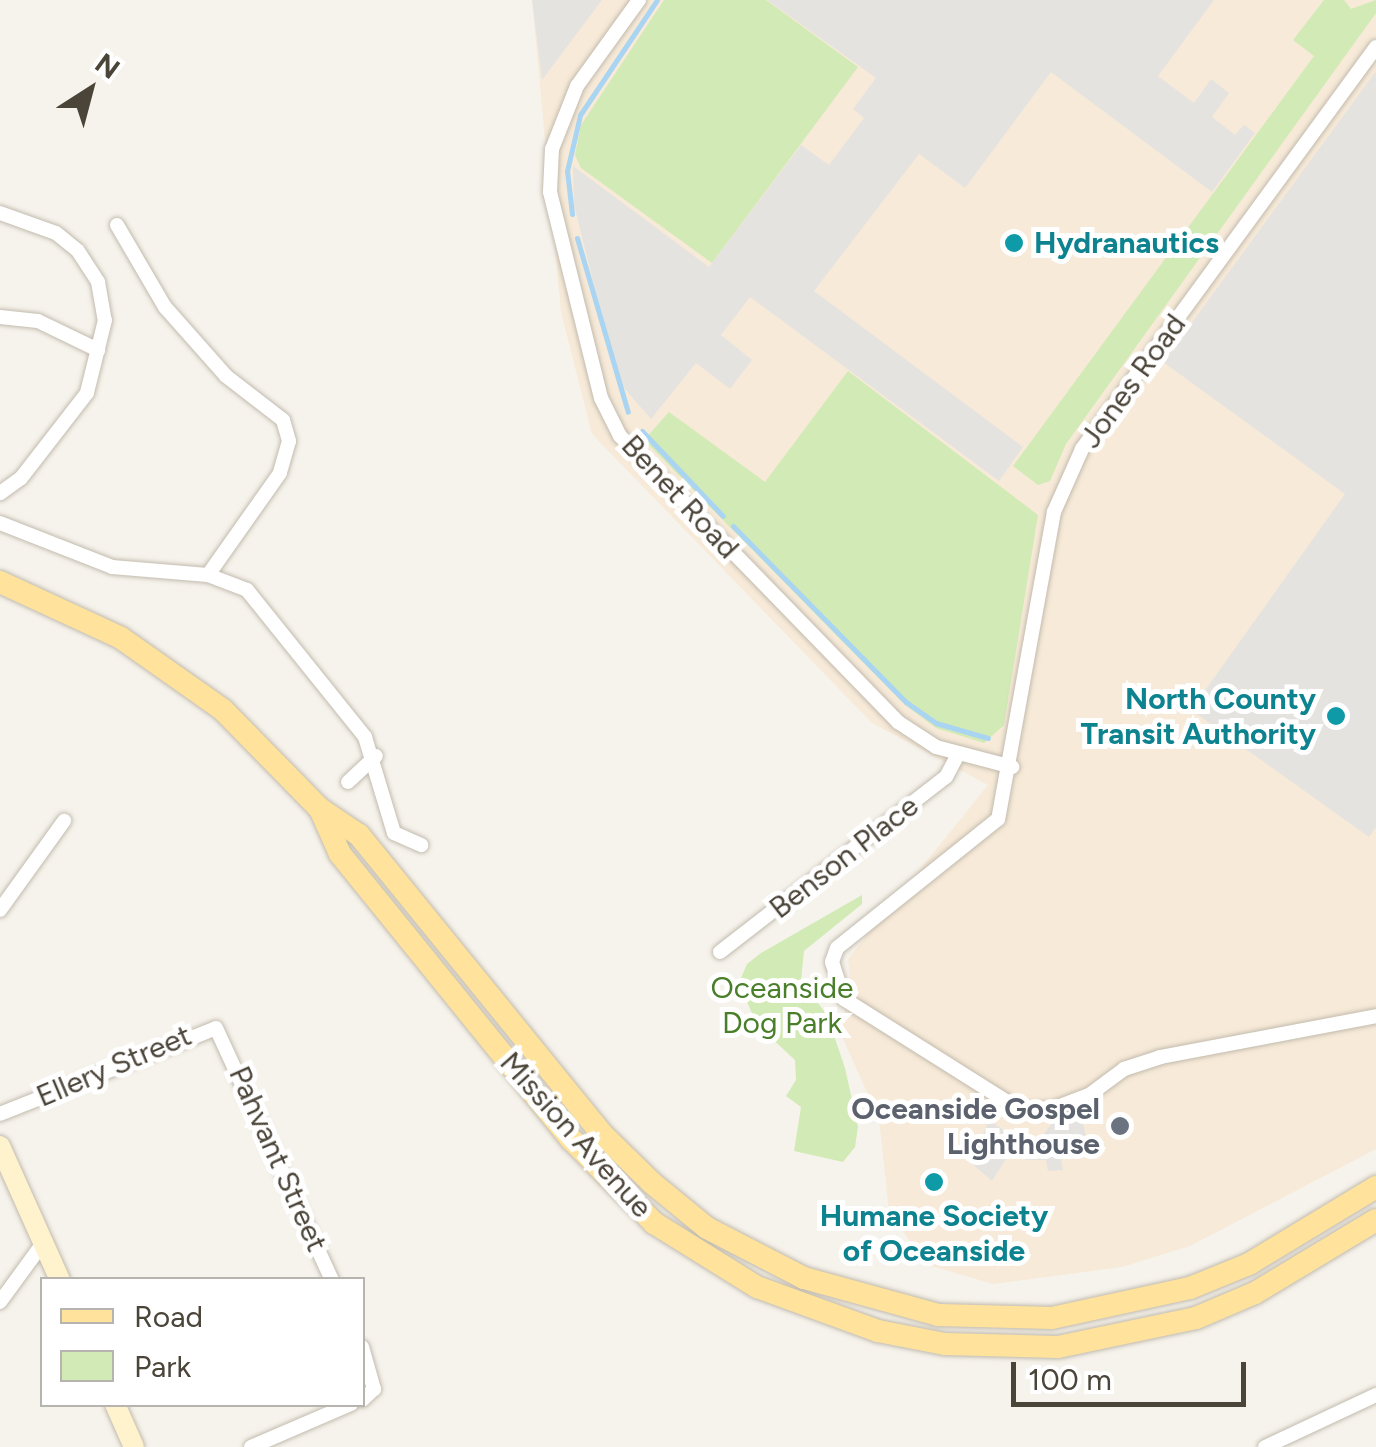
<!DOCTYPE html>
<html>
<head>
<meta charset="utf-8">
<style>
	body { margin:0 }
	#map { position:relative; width:1376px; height:1447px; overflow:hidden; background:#f6f3ec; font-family:Figtree,sans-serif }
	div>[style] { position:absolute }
	.commercial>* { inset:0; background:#f7ead8 }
	.green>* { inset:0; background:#d2eab5 }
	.parking>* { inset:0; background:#e5e3e0 }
	.stream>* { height:5px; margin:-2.5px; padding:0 2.5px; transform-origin:2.5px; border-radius:2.5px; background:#a9d4f2 }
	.roads { filter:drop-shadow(0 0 2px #c2bbae) drop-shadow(0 0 2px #c2bbae) }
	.minor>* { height:14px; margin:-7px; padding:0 7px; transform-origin:7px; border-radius:7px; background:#fff }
	.secondary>* { height:20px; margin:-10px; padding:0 10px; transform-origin:10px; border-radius:10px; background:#fff3cd }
	.primary>* { height:22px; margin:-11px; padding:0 11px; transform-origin:11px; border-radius:11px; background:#ffe39c }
	.dots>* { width:28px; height:28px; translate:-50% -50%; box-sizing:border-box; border:5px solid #fff; border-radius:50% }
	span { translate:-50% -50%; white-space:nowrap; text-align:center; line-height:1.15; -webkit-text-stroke:10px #fff; paint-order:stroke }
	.culture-label { font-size:30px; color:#0d838f; font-weight:700 }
	.left { translate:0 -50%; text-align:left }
	.right { translate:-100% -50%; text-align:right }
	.street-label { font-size:30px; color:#4b4439 }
	.park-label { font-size:30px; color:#4a7f2a }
	.worship-label { font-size:30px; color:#5b616d; font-weight:700 }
	.legend { position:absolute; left:40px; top:1277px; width:325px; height:130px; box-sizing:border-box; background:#fff; border:2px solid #b7b4b0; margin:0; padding:12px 18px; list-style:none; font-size:30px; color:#4b4439 }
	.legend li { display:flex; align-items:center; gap:20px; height:50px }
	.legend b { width:50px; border:2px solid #b7b4b0 }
	.north { position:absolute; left:40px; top:40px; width:100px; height:100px; -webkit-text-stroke:8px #fff; paint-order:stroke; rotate:36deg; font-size:28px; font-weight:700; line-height:40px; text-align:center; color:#4b4439 }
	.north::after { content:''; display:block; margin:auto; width:35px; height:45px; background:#4b4439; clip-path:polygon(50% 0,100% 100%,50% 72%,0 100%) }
	.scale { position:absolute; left:1011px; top:1362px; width:235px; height:45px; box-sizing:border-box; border:5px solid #4b4439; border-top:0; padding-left:12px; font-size:30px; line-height:35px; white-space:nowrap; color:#4b4439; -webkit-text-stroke:8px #fff; paint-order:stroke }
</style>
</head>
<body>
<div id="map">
	<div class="commercial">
		<i style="clip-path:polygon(532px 0,1376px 0,1376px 1149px,1190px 1246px,1122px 1267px,993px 1284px,925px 1264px,889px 1211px,879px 1119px,840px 1032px,851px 986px,848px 959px,988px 785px,872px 723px,592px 434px,561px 312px)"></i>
	</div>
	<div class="green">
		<i style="clip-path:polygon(664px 0,766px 0,858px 67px,712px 263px,581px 168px,575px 155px,581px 125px)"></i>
		<i style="clip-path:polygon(1324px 0,1344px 0,1351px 9px,1376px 0,1376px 13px,1066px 444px,1050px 481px,1038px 485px,1013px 466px,1314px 56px,1293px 40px)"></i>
		<i style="clip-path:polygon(848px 371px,1038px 515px,1004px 725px,984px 743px,936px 728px,905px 705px,644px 440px,669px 412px,765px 482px)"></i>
		<i style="clip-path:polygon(862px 895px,862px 904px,804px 951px,801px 980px,827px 1015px,845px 1068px,858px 1127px,855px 1147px,843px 1162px,794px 1151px,801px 1107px,786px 1096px,796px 1080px,795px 1060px,757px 1025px,739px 983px,747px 964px,761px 953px)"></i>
	</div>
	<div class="parking">
		<i style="clip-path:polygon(532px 0,602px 0,542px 80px)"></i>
		<i style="clip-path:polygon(767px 0,1214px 0,1158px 76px,1194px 103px,1211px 79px,1229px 93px,1212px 117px,1235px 135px,1244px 125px,1255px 133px,1212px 192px,1051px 72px,965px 188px,919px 154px,814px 291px,1023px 447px,999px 481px,750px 297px,721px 335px,752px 360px,730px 389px,696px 363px,651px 419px,618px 381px,574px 205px,573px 166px,709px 267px,801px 145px,829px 165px,864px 118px,853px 109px,876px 78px)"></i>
		<i style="clip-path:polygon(1376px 71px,1376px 827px,1369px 837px,1191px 710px,1345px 494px,1163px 362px)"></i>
		<i style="clip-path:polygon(1081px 1113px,1090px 1156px,1061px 1158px,1063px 1170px,1048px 1171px,1046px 1160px,1025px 1160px,1054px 1120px)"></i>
		<i style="clip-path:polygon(989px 1120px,1018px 1140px,992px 1181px,970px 1162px)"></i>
	</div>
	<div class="stream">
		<i style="left:572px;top:214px;width:43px;rotate:-96.6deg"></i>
		<i style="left:567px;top:171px;width:57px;rotate:-76.9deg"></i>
		<i style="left:580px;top:115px;width:138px;rotate:-56.2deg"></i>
		<i style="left:577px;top:238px;width:181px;rotate:73.7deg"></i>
		<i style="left:642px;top:431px;width:117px;rotate:46.4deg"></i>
		<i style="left:733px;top:526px;width:247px;rotate:45.5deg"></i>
		<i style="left:906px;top:702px;width:37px;rotate:35deg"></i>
		<i style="left:936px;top:723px;width:54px;rotate:16.1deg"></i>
	</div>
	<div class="roads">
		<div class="minor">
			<i style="left:639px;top:0;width:106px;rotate:125.8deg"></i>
			<i style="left:577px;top:86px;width:68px;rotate:111.6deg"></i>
			<i style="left:552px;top:149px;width:43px;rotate:92.7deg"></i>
			<i style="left:550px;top:192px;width:212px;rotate:76.1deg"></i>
			<i style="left:601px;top:398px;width:42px;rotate:63.4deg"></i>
			<i style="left:620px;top:436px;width:399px;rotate:45.8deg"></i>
			<i style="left:898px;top:722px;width:45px;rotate:33.3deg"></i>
			<i style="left:936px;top:747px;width:79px;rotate:14.7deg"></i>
			<i style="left:1376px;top:47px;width:498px;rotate:126.2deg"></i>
			<i style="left:1082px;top:449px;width:69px;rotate:114deg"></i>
			<i style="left:1054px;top:512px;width:312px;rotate:100.3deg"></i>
			<i style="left:998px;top:819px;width:206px;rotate:141.3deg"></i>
			<i style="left:837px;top:948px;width:15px;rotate:110deg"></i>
			<i style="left:832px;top:962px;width:39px;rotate:72deg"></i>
			<i style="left:844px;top:999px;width:208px;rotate:32.2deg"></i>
			<i style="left:1020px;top:1110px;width:32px;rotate:-2deg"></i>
			<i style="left:1052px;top:1109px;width:40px;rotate:-21deg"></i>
			<i style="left:1089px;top:1095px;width:44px;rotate:-36.6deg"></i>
			<i style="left:1124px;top:1069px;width:38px;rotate:-18deg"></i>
			<i style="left:1160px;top:1057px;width:220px;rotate:-10.7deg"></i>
			<i style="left:0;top:213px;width:59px;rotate:19.7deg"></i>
			<i style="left:56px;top:233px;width:28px;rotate:39deg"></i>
			<i style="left:78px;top:251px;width:37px;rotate:57deg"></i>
			<i style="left:98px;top:282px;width:39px;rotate:80deg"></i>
			<i style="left:105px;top:320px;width:75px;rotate:103.9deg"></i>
			<i style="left:87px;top:393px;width:108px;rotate:127.8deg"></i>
			<i style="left:21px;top:478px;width:26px;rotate:144deg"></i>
			<i style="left:117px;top:225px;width:95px;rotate:59.7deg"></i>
			<i style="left:165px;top:307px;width:92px;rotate:48.5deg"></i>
			<i style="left:226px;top:376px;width:72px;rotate:37.7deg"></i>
			<i style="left:283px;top:420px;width:22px;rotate:74deg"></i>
			<i style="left:289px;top:441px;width:33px;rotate:106deg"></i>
			<i style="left:280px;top:473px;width:125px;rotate:125.2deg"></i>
			<i style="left:0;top:317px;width:38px;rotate:6deg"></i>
			<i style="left:38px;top:321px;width:67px;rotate:25.8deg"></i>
			<i style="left:0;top:523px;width:120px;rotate:21.4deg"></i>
			<i style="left:112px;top:567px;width:96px;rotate:4.8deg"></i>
			<i style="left:208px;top:575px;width:42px;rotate:21deg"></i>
			<i style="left:247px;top:590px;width:189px;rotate:51.2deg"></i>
			<i style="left:365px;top:737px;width:100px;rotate:73.2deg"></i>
			<i style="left:394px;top:833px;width:30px;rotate:24deg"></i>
			<i style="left:348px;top:782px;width:38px;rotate:-43deg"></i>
			<i style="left:0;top:910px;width:110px;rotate:-54.3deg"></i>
			<i style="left:720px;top:952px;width:286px;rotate:-37.8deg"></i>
			<i style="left:946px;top:777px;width:26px;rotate:-62deg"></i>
			<i style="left:0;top:1114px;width:232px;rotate:-21.7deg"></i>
			<i style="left:216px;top:1028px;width:277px;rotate:65.3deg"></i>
			<i style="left:0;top:1302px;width:73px;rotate:-53.9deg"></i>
			<i style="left:362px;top:1347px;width:44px;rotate:74.1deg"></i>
			<i style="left:374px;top:1389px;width:16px;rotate:137deg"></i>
			<i style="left:251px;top:1447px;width:109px;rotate:-23.3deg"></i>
			<i style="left:1265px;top:1447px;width:123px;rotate:-25.1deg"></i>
		</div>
		<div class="secondary">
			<i style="left:0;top:1146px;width:147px;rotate:65.9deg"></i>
			<i style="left:115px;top:1404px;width:47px;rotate:66.2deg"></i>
		</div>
		<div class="primary">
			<i style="left:0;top:582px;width:133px;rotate:24.8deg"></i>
			<i style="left:121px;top:638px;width:125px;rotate:35.2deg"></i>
			<i style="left:223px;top:710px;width:139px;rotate:45.6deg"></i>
			<i style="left:320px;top:809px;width:47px;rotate:33.7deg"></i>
			<i style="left:359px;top:835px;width:382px;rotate:50.9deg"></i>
			<i style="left:600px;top:1132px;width:73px;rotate:44.4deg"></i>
			<i style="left:652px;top:1183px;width:71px;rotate:39.3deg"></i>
			<i style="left:707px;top:1228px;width:109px;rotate:27.3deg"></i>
			<i style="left:804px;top:1278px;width:139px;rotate:15.4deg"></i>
			<i style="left:938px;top:1315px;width:114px;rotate:1.5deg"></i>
			<i style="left:1052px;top:1318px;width:141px;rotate:-12.3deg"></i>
			<i style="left:1190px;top:1288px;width:64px;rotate:-22.1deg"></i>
			<i style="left:1249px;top:1264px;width:149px;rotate:-31.2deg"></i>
			<i style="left:320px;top:809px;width:49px;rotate:66deg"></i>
			<i style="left:340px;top:854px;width:368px;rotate:51deg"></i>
			<i style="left:572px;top:1140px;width:117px;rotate:45.3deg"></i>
			<i style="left:654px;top:1223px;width:121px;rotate:31.9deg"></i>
			<i style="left:757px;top:1287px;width:129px;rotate:20deg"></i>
			<i style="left:878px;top:1331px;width:68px;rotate:11deg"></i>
			<i style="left:945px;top:1344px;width:113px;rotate:1.5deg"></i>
			<i style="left:1058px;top:1347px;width:141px;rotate:-11.9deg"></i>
			<i style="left:1196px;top:1318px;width:64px;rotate:-23deg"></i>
			<i style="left:1255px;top:1293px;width:141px;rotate:-31.1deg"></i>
		</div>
	</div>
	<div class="dots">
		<i style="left:1014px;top:243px;background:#0f9aa8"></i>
		<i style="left:1336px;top:716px;background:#0f9aa8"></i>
		<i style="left:1120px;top:1126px;background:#6b7280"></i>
		<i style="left:934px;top:1182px;background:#0f9aa8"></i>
	</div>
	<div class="culture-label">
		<span class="left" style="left:1034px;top:243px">Hydranautics</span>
		<span class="right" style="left:1316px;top:716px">North County<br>Transit Authority</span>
		<span style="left:934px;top:1233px">Humane Society<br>of Oceanside</span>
	</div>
	<div class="street-label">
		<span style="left:1133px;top:381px;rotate:-54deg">Jones Road</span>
		<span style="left:680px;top:497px;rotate:47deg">Benet Road</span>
		<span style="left:844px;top:857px;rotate:-38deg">Benson Place</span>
		<span style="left:114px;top:1066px;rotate:-23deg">Ellery Street</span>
		<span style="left:576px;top:1135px;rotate:48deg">Mission Avenue</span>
		<span style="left:278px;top:1159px;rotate:66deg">Pahvant Street</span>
	</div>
	<div class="park-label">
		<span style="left:782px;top:1005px">Oceanside<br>Dog Park</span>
	</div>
	<div class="worship-label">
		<span class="right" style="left:1100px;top:1126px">Oceanside Gospel<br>Lighthouse</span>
	</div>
	<ul class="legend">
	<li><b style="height:12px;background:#ffe39c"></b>Road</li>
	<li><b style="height:28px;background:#d2eab5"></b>Park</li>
	</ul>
	<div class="north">N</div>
	<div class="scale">100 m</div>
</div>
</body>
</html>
